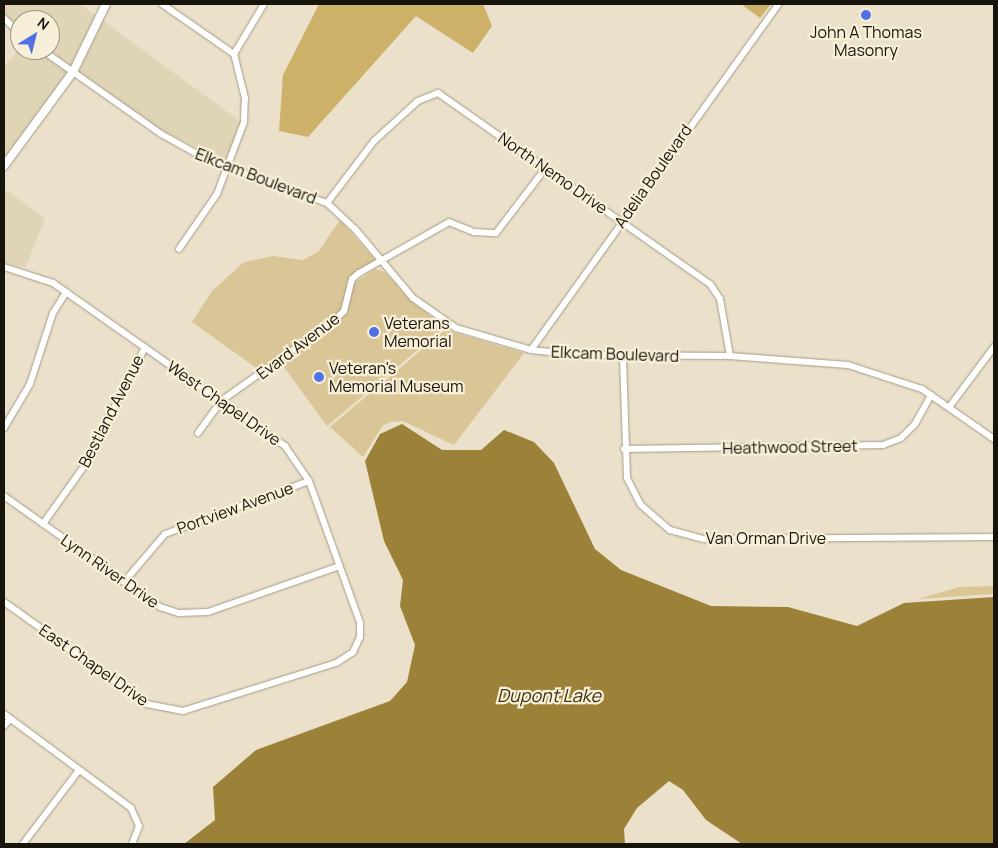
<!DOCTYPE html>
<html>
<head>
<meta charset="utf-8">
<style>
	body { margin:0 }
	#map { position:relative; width:998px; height:848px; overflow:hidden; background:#ebe1cb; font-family:Manrope,sans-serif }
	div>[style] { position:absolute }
	.built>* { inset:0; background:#e0d4b7 }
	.green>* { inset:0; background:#d9c595 }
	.forest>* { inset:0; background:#cdb169 }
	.water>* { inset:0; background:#9c8139 }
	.roads { filter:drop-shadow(0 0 1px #a49b86) drop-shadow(0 0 1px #a49b86) }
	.minor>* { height:6px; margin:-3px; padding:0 3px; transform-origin:3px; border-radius:3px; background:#fff }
	.major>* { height:8px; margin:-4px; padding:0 4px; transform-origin:4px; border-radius:4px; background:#fff }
	.dots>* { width:14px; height:14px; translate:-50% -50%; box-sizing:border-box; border:2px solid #f8efd8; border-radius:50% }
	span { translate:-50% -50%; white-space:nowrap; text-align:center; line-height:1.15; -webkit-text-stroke:4.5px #f8efd8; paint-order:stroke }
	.poi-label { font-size:16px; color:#17140c }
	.left { translate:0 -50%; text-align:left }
	.street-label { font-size:16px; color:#17140c }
	.water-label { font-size:18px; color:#3d3111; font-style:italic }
	.frame { position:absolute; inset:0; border:5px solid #17140c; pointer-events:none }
	.north { position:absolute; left:10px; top:10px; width:50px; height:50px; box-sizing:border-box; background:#f8efd8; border:1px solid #9e9786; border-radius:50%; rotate:36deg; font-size:14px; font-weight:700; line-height:20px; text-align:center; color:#17140c }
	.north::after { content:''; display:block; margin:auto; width:18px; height:22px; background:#5071e6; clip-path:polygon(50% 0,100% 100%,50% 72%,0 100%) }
</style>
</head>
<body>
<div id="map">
	<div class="built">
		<i style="clip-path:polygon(4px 4px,79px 4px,97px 16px,72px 67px,49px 50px,50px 20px,20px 20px,20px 30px,4px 13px)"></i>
		<i style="clip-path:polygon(102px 20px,241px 122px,225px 161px,163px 131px,78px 71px)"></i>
		<i style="clip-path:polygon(20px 48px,36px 50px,69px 73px,4px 161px,4px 68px)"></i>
		<i style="clip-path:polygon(4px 189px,45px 218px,26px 267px,4px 263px)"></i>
	</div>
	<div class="green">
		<i style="clip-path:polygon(340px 220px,377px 262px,350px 277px,341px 309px,333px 318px,259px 370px,192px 322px,212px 291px,244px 262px,273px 256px,303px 260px,318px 252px)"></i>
		<i style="clip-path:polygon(375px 269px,385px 272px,410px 300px,445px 327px,327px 426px,281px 363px,342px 318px,353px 284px)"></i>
		<i style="clip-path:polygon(445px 330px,524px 353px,454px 445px,403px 421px,392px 422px,383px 425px,363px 457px,330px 427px)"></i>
		<i style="clip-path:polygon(994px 586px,994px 594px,918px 599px,959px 587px)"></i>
	</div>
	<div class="forest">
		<i style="clip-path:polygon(319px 4px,483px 4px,492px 26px,473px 53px,416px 16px,308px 137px,279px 131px,283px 75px)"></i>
		<i style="clip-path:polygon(741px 4px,771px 4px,760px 18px)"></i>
	</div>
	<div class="water">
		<i style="clip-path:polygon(402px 424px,442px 450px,481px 450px,504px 430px,534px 442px,554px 463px,595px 549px,621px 570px,711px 606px,788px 607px,857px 626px,904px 603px,994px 597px,994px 844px,742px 844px,706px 820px,683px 790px,669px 781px,637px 808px,624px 829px,625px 844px,184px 844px,215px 820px,213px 787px,256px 750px,390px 701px,407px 682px,415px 645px,400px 606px,403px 580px,384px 541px,365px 461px,380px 434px)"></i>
	</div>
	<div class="roads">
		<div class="minor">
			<i style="left:162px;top:4px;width:88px;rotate:34.8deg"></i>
			<i style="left:4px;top:18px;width:23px;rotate:45deg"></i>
			<i style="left:42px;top:50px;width:146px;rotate:35.2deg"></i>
			<i style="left:161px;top:134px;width:54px;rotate:29deg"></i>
			<i style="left:208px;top:160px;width:127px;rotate:19.9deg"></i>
			<i style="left:327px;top:203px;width:38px;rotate:43deg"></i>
			<i style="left:355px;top:229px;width:90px;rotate:50deg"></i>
			<i style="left:413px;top:298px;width:52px;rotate:34.9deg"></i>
			<i style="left:456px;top:328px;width:78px;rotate:16.3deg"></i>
			<i style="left:531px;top:350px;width:47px;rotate:6.1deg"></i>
			<i style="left:578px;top:355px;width:152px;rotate:0.4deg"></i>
			<i style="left:730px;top:356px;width:118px;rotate:4.4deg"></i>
			<i style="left:848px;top:365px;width:78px;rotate:18deg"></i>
			<i style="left:922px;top:389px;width:88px;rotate:34.8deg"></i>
			<i style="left:327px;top:203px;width:78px;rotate:-52.8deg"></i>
			<i style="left:374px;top:141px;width:59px;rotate:-42.3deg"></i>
			<i style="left:418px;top:101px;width:22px;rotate:-22deg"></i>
			<i style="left:438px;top:93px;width:332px;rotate:35.1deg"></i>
			<i style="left:710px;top:284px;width:18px;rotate:56deg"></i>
			<i style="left:720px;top:299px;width:58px;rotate:80deg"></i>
			<i style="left:179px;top:249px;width:67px;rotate:-55.4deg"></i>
			<i style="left:217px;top:194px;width:77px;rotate:-69.4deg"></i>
			<i style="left:244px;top:122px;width:24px;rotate:-88deg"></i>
			<i style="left:245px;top:98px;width:45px;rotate:-104deg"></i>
			<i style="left:234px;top:54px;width:58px;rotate:-59deg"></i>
			<i style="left:4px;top:267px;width:52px;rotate:18.1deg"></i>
			<i style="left:53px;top:283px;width:284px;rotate:35.1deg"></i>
			<i style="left:285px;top:446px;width:42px;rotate:55.6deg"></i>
			<i style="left:309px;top:481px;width:151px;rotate:70.2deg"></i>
			<i style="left:360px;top:623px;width:14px;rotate:90deg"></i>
			<i style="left:360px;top:637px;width:17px;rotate:115deg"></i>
			<i style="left:353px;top:652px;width:20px;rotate:147deg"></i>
			<i style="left:336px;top:663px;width:160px;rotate:162.6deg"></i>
			<i style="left:183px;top:711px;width:37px;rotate:-169deg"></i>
			<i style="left:147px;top:704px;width:176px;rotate:-144.5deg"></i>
			<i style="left:531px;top:350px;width:426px;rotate:-54.4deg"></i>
			<i style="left:623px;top:357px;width:121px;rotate:88.1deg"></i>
			<i style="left:627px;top:478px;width:30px;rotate:63deg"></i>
			<i style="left:641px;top:505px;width:38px;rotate:41deg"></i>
			<i style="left:670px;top:530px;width:35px;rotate:15deg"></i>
			<i style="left:704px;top:539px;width:290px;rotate:-0.4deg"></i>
			<i style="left:950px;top:406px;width:74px;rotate:-53.3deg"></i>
			<i style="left:4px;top:428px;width:51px;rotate:-59.4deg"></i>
			<i style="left:30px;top:384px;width:75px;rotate:-72.1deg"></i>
			<i style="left:53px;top:313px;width:25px;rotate:-58deg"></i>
			<i style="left:198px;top:433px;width:39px;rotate:-54deg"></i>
			<i style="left:221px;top:401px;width:140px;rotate:-35.4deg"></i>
			<i style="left:335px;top:320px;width:13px;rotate:-45deg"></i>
			<i style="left:344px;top:311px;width:33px;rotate:-76deg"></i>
			<i style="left:352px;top:279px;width:9px;rotate:-41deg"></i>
			<i style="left:359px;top:273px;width:103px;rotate:-29.5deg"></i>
			<i style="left:449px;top:222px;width:27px;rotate:22deg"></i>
			<i style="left:474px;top:232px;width:22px;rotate:3deg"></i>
			<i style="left:496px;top:233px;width:81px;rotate:-52.6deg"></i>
			<i style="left:624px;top:449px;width:259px;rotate:-0.9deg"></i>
			<i style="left:883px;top:445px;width:19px;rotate:-21deg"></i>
			<i style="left:901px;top:438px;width:20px;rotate:-45deg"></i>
			<i style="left:915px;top:424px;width:33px;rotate:-61deg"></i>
			<i style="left:4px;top:496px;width:191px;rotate:35.4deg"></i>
			<i style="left:160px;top:607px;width:20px;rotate:18deg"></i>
			<i style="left:179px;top:613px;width:29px;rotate:-2deg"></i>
			<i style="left:208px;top:612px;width:139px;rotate:-19.3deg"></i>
			<i style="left:43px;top:524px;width:72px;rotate:-54.6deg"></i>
			<i style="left:85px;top:465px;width:132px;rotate:-63deg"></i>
			<i style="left:124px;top:582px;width:63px;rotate:-49.5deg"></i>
			<i style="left:165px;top:534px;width:153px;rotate:-20.2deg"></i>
			<i style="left:4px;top:714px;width:158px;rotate:36.5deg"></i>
			<i style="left:131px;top:808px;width:20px;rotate:66deg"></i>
			<i style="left:139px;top:826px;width:19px;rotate:111deg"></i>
			<i style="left:4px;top:726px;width:9px;rotate:-49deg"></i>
			<i style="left:23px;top:844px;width:93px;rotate:-52.9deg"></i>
		</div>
		<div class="major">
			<i style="left:4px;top:166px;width:117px;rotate:-53.7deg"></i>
			<i style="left:73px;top:72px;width:76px;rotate:-64.1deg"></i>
		</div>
	</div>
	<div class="dots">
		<i style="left:866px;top:15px;background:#5071e6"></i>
		<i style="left:374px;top:332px;background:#5071e6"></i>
		<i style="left:319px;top:377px;background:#5071e6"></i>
	</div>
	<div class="poi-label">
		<span style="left:866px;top:41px">John A Thomas<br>Masonry</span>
		<span class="left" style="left:384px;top:332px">Veterans<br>Memorial</span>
		<span class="left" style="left:329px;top:377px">Veteran's<br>Memorial Museum</span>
	</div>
	<div class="street-label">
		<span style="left:553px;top:173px;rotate:35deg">North Nemo Drive</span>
		<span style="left:256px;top:176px;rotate:21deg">Elkcam Boulevard</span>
		<span style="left:653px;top:176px;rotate:-55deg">Adelia Boulevard</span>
		<span style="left:298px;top:346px;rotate:-37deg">Evard Avenue</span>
		<span style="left:615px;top:354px;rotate:2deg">Elkcam Boulevard</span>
		<span style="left:224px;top:403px;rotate:35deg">West Chapel Drive</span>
		<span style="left:111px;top:411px;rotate:-63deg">Bestland Avenue</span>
		<span style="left:790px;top:447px;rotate:-1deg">Heathwood Street</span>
		<span style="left:235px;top:508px;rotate:-20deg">Portview Avenue</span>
		<span style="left:766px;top:538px">Van Orman Drive</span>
		<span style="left:110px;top:571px;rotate:35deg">Lynn River Drive</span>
		<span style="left:94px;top:665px;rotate:35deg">East Chapel Drive</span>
	</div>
	<div class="water-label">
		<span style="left:549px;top:695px">Dupont Lake</span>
	</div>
	<div class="frame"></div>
	<div class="north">N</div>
</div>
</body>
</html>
